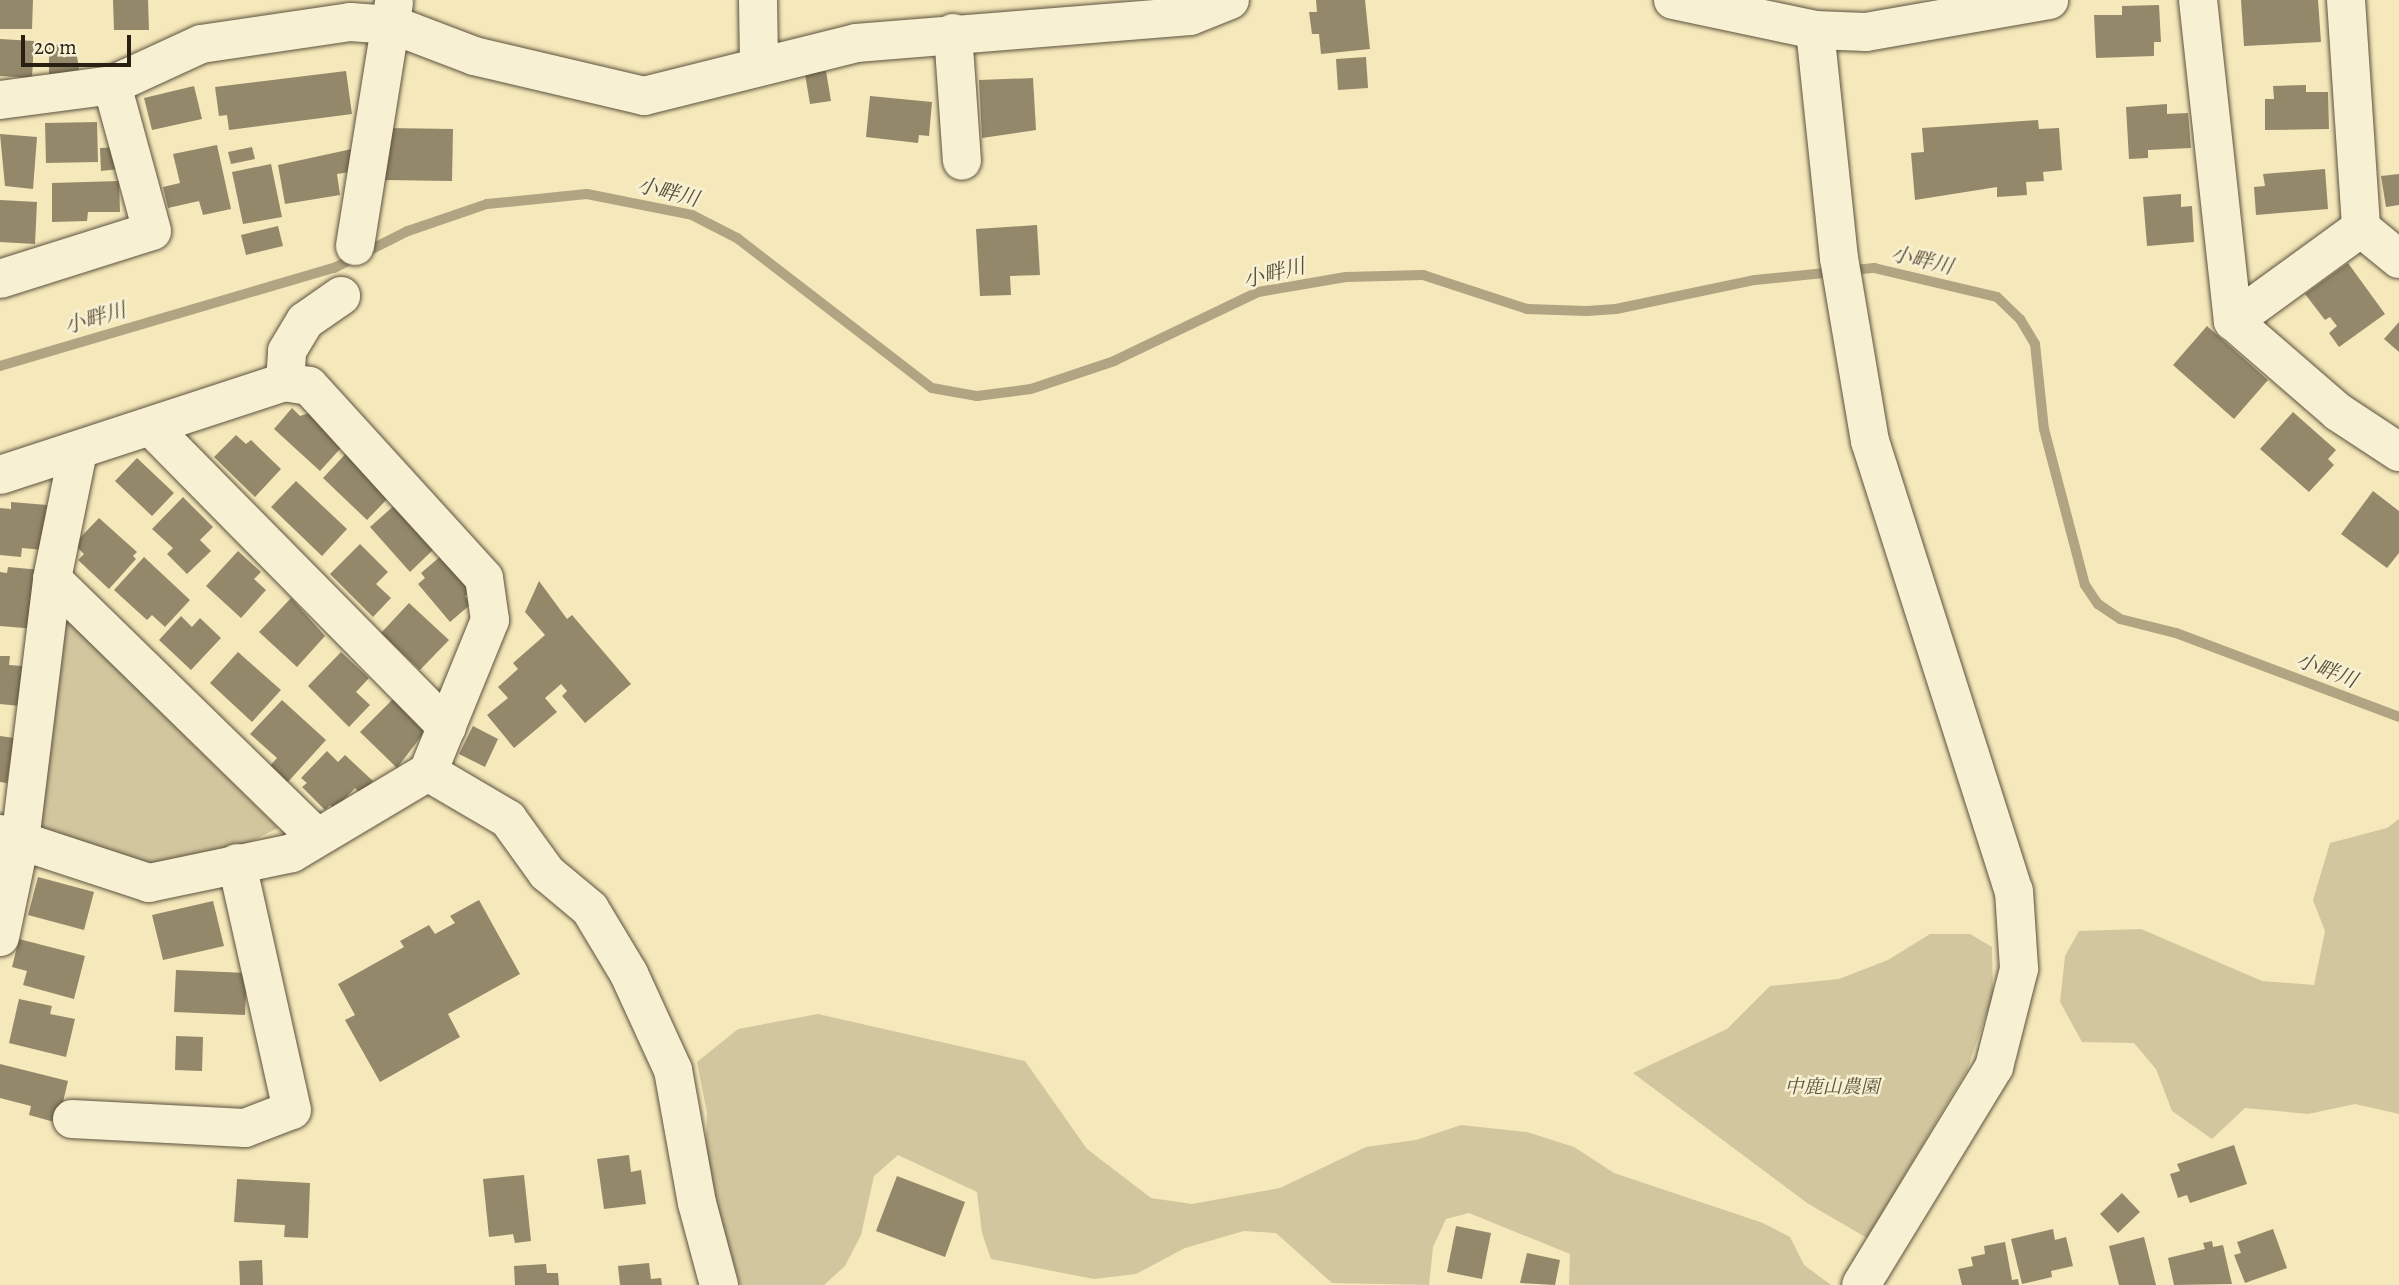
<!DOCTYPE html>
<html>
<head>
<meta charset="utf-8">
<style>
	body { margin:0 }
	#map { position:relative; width:2399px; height:1285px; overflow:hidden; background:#f5e8ba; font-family:Alegreya,"Noto Serif JP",serif }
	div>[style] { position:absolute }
	.green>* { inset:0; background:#d2c69e }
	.stream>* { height:10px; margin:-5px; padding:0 5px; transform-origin:5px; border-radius:5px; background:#b0a482 }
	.building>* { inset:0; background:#93886a }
	.roads { filter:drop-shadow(0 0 2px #5c523e) drop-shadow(0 0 2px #5c523e) }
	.minor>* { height:38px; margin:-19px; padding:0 19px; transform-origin:19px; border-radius:19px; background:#f8f0d2 }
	span { translate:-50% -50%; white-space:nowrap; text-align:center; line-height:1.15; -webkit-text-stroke:5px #f8f0d2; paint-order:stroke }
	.park-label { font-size:19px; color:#5c523d; font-style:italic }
	.water-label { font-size:21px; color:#584e3a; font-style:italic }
	.scale { position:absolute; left:21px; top:35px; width:110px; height:32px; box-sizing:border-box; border:4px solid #292014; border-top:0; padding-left:9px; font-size:21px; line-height:24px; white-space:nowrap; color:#292014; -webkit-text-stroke:5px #f8f0d2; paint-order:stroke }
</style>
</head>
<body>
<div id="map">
	<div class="green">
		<i style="clip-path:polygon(67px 619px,278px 828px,230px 852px,144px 865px,40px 828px)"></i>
		<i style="clip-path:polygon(2399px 819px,2399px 1114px,2355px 1104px,2308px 1114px,2245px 1108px,2212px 1139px,2172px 1111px,2156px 1069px,2134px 1043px,2082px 1042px,2060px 1002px,2065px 956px,2079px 931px,2141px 929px,2262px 981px,2314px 985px,2325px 931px,2313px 900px,2330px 843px,2387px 828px)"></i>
		<i style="clip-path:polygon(1930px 934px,1970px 934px,1992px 947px,1993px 995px,1967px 1070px,1867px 1238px,1807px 1203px,1633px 1073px,1727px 1029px,1770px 986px,1839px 979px,1888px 960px)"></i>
		<i style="clip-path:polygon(818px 1014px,1025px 1061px,1087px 1149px,1151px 1198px,1192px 1204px,1280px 1188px,1366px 1147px,1416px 1140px,1461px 1125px,1527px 1132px,1574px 1147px,1614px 1173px,1763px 1223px,1790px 1237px,1804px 1265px,1831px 1285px,1569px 1285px,1570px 1254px,1469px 1213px,1446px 1219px,1433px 1247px,1429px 1285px,1332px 1283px,1276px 1233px,1244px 1231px,1185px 1248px,1136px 1274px,1094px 1279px,991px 1259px,982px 1233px,977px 1192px,898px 1155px,874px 1176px,861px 1235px,845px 1266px,824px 1285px,740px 1285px,705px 1168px,707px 1113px,697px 1062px,738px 1029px)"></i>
	</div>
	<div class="stream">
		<i style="left:0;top:366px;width:348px;rotate:-16.4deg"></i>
		<i style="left:334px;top:268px;width:83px;rotate:-26.6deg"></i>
		<i style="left:408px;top:231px;width:83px;rotate:-18.9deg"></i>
		<i style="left:487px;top:204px;width:100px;rotate:-5.7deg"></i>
		<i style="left:587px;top:194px;width:107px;rotate:11.3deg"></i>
		<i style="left:692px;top:215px;width:51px;rotate:27.1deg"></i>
		<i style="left:737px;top:238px;width:246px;rotate:37.6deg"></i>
		<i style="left:932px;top:388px;width:46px;rotate:10.1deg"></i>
		<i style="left:977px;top:396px;width:54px;rotate:-7.4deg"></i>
		<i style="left:1031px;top:389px;width:88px;rotate:-18.6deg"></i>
		<i style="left:1114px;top:361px;width:160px;rotate:-25.6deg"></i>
		<i style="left:1258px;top:292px;width:89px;rotate:-9.7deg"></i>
		<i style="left:1346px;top:277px;width:77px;rotate:-1.5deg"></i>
		<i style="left:1423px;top:275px;width:109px;rotate:18.1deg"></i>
		<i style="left:1527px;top:309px;width:60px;rotate:1.9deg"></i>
		<i style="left:1587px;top:311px;width:29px;rotate:-4deg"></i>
		<i style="left:1616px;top:309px;width:142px;rotate:-11.8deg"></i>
		<i style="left:1755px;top:280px;width:120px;rotate:-5.8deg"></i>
		<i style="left:1874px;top:268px;width:126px;rotate:13.3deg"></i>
		<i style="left:1997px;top:297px;width:32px;rotate:44deg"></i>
		<i style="left:2020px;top:319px;width:29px;rotate:59deg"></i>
		<i style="left:2035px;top:344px;width:85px;rotate:84deg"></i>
		<i style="left:2044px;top:429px;width:161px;rotate:75.3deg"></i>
		<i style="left:2085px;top:585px;width:23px;rotate:56deg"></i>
		<i style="left:2098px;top:604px;width:27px;rotate:34deg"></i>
		<i style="left:2120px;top:619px;width:58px;rotate:14deg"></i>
		<i style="left:2176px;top:633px;width:238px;rotate:20.6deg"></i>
	</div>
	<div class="building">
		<i style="clip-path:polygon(0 0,33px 0,32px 29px,0 29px)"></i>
		<i style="clip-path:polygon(113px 0,148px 0,149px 30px,114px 30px)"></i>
		<i style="clip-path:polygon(1316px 0,1365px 0,1370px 49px,1321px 54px,1319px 34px,1312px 34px,1309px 12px,1317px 12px)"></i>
		<i style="clip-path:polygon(2241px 0,2318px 0,2321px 42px,2244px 46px)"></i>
		<i style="clip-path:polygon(2159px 5px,2161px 42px,2154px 42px,2154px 56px,2096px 58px,2094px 15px,2122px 15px,2122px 6px)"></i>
		<i style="clip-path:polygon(0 39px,34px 41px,32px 78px,0 76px)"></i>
		<i style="clip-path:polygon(75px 42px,80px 77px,49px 82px,49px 46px)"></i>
		<i style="clip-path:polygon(1366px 57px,1368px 88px,1338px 90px,1336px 59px)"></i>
		<i style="clip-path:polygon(346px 71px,352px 114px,229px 130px,227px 115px,219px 116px,215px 87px)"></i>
		<i style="clip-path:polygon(826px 71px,831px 101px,810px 104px,805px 74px)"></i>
		<i style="clip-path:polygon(1033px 78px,1036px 130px,982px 138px,979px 80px)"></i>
		<i style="clip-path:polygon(2306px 85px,2306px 92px,2328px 92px,2329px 129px,2265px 130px,2265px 99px,2274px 99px,2273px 86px)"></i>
		<i style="clip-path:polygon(194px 86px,202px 119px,152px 130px,144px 98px)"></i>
		<i style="clip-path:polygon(870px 96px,932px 102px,929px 136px,919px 135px,918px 143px,866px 137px)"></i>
		<i style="clip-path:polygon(2167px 104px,2167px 114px,2188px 113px,2191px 148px,2148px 150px,2148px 158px,2129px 159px,2126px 107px)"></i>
		<i style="clip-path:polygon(2038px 120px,2039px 129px,2059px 128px,2062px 170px,2043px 172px,2044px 181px,2026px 182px,2027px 195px,1997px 197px,1997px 187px,1915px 200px,1911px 153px,1924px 152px,1922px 128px)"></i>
		<i style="clip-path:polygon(97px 122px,98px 162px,46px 163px,45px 123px)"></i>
		<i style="clip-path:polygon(385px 128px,453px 129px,452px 181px,384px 180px)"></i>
		<i style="clip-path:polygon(0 134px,37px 137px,33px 189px,5px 186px)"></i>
		<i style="clip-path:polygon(217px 145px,231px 209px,203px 215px,199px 201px,168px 208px,163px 187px,180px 183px,173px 154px)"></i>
		<i style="clip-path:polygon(118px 147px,119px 169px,101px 171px,100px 148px)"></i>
		<i style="clip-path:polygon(252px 147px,255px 159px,231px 164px,228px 152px)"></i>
		<i style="clip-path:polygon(352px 149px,356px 171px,337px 174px,340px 195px,285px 204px,278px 165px)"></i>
		<i style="clip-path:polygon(271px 164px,282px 217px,243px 224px,232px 172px)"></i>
		<i style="clip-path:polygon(2325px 169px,2328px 209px,2256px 215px,2254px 187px,2265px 186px,2263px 174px)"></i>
		<i style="clip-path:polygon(2399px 174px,2399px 205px,2386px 207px,2381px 176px)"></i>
		<i style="clip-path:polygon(119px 181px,120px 212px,88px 212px,87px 221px,52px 222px,52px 183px)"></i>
		<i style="clip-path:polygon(2181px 194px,2181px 207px,2192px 206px,2194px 242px,2147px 246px,2143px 197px)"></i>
		<i style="clip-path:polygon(0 200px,37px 202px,35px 244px,0 242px)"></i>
		<i style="clip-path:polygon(1037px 225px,1040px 275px,1010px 276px,1011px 295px,980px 296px,976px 229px)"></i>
		<i style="clip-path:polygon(278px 226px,283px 246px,246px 255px,241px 235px)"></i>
		<i style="clip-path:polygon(2348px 263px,2385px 314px,2339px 347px,2329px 333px,2337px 326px,2330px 317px,2325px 320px,2305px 294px)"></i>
		<i style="clip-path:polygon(2399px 322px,2399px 352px,2384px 339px)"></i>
		<i style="clip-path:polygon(2207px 326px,2268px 380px,2234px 419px,2173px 365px)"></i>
		<i style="clip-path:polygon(292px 408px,300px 416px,312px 412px,349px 439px,320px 471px,274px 429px)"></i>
		<i style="clip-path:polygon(2293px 412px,2336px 450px,2328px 459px,2334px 465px,2309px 492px,2260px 449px)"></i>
		<i style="clip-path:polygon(236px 435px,246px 444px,251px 440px,281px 469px,255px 497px,214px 457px)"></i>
		<i style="clip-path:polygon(352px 447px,392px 494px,367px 520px,323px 478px)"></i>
		<i style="clip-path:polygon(137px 458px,174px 493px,152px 516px,115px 481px)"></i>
		<i style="clip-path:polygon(296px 481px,347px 529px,322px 556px,271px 507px)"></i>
		<i style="clip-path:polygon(2373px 491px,2399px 511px,2399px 553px,2387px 568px,2341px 534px)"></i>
		<i style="clip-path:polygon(183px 497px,213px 527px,200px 540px,211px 551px,187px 574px,167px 554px,173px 548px,152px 529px)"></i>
		<i style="clip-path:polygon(11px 502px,47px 505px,43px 550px,22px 548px,21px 557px,0 555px,0 508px,11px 509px)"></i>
		<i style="clip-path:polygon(396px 504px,436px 547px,410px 572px,370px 527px)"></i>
		<i style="clip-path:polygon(99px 518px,137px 552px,133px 556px,136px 559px,109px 589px,78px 560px,84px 554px,74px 544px)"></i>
		<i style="clip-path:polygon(360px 544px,388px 572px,376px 584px,391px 598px,373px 617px,330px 574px)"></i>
		<i style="clip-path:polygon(238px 551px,261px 572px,254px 579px,266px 590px,241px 618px,206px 586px)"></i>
		<i style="clip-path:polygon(442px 555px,472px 590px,465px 596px,471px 604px,450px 622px,418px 584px,425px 578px,421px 573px)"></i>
		<i style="clip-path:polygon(144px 557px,190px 600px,165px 627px,152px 615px,147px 620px,114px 590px)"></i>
		<i style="clip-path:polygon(8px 567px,41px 570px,36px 629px,0 626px,0 572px,7px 573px)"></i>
		<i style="clip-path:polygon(539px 581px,567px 619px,572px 615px,631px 684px,585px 723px,562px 696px,567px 691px,561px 684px,545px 698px,557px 712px,514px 748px,487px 715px,508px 698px,498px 687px,518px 669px,513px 663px,545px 635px,525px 612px)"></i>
		<i style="clip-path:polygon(291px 598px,325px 636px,297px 667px,259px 632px)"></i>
		<i style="clip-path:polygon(409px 603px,449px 640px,420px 670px,381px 633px)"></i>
		<i style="clip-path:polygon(181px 616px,192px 627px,200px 618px,221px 638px,191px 670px,159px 640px)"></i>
		<i style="clip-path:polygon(238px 652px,281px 690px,252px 722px,210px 683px)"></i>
		<i style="clip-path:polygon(341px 652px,369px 678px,356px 692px,370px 705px,349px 727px,308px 686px)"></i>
		<i style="clip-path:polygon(0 656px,10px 656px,9px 665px,23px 666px,20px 706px,0 704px)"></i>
		<i style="clip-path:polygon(393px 699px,426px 730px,397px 768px,360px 732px)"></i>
		<i style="clip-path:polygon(282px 700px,326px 740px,286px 784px,268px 768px,277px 758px,250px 734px)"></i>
		<i style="clip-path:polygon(473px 726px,498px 739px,485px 767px,459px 754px)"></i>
		<i style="clip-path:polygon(0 736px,14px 738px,7px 783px,0 782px)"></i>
		<i style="clip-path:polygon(327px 751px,338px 762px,345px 755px,373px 781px,361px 794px,355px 788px,335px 809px,330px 805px,325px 810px,302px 787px,307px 783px,301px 778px)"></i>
		<i style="clip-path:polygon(38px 877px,94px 892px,84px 930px,28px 915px)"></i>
		<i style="clip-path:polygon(479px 900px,520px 974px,448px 1014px,460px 1037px,380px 1082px,345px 1020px,355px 1015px,338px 984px,404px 947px,400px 941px,429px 925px,435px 934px,455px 923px,450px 916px)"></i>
		<i style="clip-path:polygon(213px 901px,224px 946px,163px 960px,152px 915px)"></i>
		<i style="clip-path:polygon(19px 939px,85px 956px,74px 999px,23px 985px,27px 971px,12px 967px)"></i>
		<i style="clip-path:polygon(176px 970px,247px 973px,245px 1015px,174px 1012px)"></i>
		<i style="clip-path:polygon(19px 999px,52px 1006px,50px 1014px,75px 1019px,66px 1057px,9px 1043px)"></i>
		<i style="clip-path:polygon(176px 1036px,203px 1037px,202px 1071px,175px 1070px)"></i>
		<i style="clip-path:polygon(0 1064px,68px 1081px,58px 1123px,29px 1115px,31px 1106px,0 1098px)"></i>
		<i style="clip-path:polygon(2234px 1145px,2247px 1184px,2190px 1203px,2187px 1195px,2178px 1198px,2170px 1174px,2180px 1171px,2177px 1164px)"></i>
		<i style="clip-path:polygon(629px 1155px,631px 1172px,641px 1170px,646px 1204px,604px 1209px,597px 1159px)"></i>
		<i style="clip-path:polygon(524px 1175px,531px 1241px,515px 1243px,513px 1234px,489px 1237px,483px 1179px)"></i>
		<i style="clip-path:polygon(897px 1176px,965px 1202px,945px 1257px,876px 1231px)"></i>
		<i style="clip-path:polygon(237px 1179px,310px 1183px,308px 1238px,284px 1237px,285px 1225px,234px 1222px)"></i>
		<i style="clip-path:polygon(2122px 1193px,2140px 1212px,2118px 1233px,2100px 1214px)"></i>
		<i style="clip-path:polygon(1456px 1226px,1491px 1233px,1482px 1279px,1447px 1272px)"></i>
		<i style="clip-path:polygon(2053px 1229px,2055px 1240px,2066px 1237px,2073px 1266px,2051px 1271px,2052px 1277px,2022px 1284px,2011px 1239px)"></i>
		<i style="clip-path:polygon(2273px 1229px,2287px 1268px,2245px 1283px,2234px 1255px,2241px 1253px,2237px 1242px)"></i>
		<i style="clip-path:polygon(2144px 1237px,2156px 1285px,2119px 1285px,2109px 1246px)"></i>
		<i style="clip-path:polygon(2212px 1241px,2213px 1247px,2223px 1245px,2232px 1284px,2174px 1285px,2168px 1258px,2205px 1249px,2203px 1243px)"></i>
		<i style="clip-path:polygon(2005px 1242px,2012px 1280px,2018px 1279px,2019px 1285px,1962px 1285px,1958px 1269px,1973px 1266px,1971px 1257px,1985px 1254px,1984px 1246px)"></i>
		<i style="clip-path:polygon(1527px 1253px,1560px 1260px,1555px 1285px,1520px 1283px)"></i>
		<i style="clip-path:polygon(262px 1260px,263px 1285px,240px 1285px,239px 1261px)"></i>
		<i style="clip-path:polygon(649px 1263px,651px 1279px,661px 1278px,662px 1285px,620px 1285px,618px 1266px)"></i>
		<i style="clip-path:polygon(546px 1264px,547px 1273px,558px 1273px,559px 1285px,515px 1285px,514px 1266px)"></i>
	</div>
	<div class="roads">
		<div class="minor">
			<i style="left:758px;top:0;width:64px;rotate:89.1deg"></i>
			<i style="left:1673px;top:0;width:145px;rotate:11.9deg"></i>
			<i style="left:1815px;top:30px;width:51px;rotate:2.2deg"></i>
			<i style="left:1866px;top:32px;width:186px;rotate:-9.9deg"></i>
			<i style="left:2198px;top:0;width:323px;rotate:83.8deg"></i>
			<i style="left:2233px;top:321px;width:139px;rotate:40.9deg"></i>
			<i style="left:2338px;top:412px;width:73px;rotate:33.3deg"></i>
			<i style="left:2346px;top:0;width:228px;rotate:86.2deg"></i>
			<i style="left:2361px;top:228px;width:49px;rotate:39.2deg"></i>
			<i style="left:1815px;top:30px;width:229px;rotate:84deg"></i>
			<i style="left:1839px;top:258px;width:186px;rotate:80.4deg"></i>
			<i style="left:1870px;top:441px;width:472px;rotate:72.3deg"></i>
			<i style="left:2014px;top:891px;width:78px;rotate:86.3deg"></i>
			<i style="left:2019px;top:969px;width:101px;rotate:104.3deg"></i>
			<i style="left:1994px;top:1067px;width:255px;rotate:121.4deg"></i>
			<i style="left:953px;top:33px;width:128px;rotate:86deg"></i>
			<i style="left:0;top:100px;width:113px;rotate:-7.6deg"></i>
			<i style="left:112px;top:85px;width:98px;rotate:-24.7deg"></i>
			<i style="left:201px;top:44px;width:151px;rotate:-8.4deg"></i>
			<i style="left:350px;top:22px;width:43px;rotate:4deg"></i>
			<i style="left:393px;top:25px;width:87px;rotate:20.9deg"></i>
			<i style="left:474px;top:56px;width:175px;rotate:13.2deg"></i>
			<i style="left:644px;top:96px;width:219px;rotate:-14deg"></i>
			<i style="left:856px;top:43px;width:335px;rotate:-4.6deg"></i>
			<i style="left:1190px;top:16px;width:43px;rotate:-21.8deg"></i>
			<i style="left:355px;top:246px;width:247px;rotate:-80.9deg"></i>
			<i style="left:0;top:279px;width:159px;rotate:-17.5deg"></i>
			<i style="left:152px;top:231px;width:151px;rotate:-105.3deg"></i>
			<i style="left:2233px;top:321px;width:158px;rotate:-36deg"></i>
			<i style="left:152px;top:428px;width:420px;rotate:45.4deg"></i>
			<i style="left:0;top:475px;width:300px;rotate:-18.1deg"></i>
			<i style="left:52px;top:579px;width:369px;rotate:44.3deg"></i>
			<i style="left:428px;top:772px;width:93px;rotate:30.4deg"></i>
			<i style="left:508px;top:819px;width:67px;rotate:54.2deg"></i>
			<i style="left:547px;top:873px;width:56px;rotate:39.9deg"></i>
			<i style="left:590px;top:909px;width:76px;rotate:59deg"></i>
			<i style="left:629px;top:974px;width:106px;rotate:65.4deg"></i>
			<i style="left:673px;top:1070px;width:135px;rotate:79.8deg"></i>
			<i style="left:697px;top:1203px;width:85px;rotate:75deg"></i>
			<i style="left:0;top:834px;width:157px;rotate:18.2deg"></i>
			<i style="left:149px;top:883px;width:146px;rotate:-11.8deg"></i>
			<i style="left:292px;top:853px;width:158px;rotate:-30.8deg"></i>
			<i style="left:428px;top:772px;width:164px;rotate:-67.8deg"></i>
			<i style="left:490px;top:620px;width:42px;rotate:-98.1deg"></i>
			<i style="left:484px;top:578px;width:260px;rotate:-132.3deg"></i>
			<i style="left:309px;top:386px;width:24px;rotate:-171deg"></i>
			<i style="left:285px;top:382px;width:31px;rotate:-86deg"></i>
			<i style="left:287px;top:351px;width:35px;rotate:-59deg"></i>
			<i style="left:305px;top:321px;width:44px;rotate:-34.8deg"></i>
			<i style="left:0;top:937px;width:98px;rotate:-78.2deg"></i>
			<i style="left:20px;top:841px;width:264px;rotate:-83deg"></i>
			<i style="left:52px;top:579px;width:131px;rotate:-78.5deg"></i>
			<i style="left:72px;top:1119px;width:173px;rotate:3deg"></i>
			<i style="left:245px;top:1128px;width:50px;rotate:-21deg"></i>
			<i style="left:292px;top:1110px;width:253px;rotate:-102.6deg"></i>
		</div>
	</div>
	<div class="park-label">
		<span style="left:1832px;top:1088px">中鹿山農園</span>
	</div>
	<div class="water-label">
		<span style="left:668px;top:192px;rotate:14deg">小畔川</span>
		<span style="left:1922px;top:260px;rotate:13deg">小畔川</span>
		<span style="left:1274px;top:273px;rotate:-14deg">小畔川</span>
		<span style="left:95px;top:318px;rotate:-16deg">小畔川</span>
		<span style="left:2327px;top:670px;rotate:21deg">小畔川</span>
	</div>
	<div class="scale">20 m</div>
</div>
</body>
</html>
